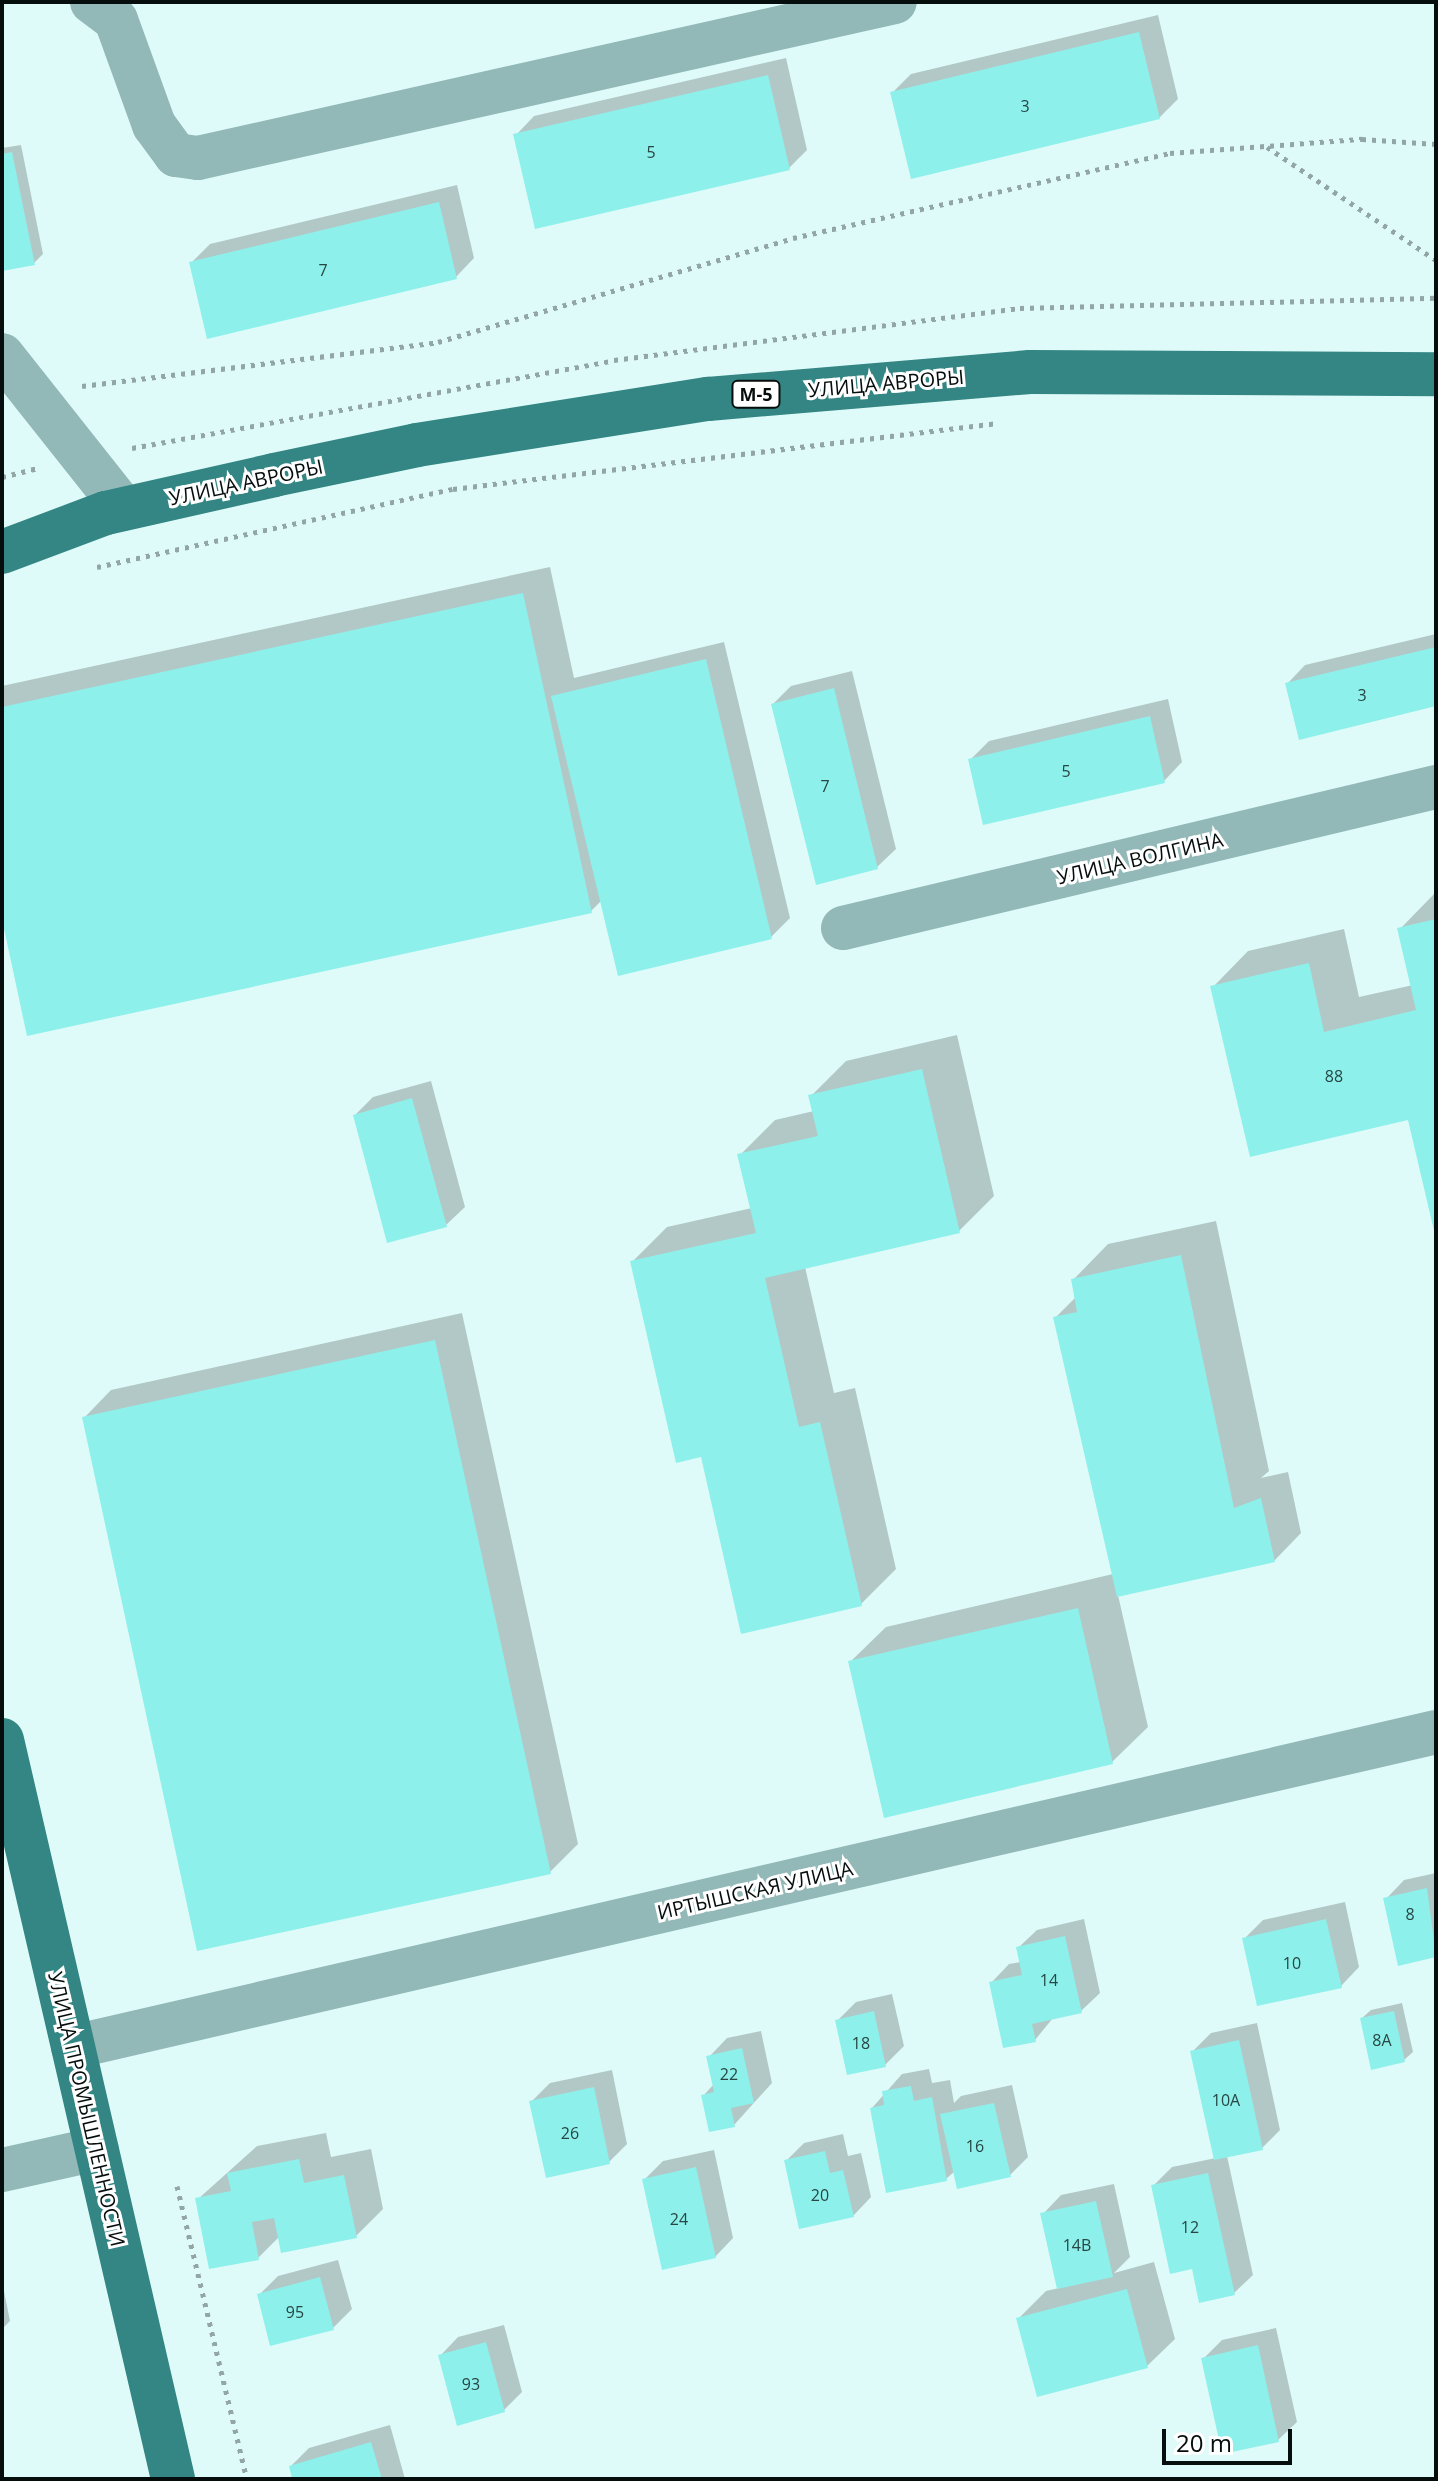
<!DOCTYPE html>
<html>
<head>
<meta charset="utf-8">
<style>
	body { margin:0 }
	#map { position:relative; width:1438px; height:2481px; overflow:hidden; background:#dffbf9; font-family:"Open Sans",sans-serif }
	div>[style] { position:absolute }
	.shadow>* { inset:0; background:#0003 }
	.building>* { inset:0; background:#8df0eb }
	.path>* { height:5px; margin-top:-2.5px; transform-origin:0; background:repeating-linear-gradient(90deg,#91a6a5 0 4px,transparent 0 10px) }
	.minor>* { height:44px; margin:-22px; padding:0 22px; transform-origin:22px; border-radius:22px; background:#92b9b7 }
	.major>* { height:44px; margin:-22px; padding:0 22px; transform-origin:22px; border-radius:22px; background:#338683 }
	span { translate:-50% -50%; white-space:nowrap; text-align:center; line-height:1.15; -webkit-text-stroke:6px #fff; paint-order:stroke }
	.number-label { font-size:16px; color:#274644 }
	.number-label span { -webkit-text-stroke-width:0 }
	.shield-label span { padding:2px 6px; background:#fff; border:2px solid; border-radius:6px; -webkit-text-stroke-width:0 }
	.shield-label { font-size:18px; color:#050d0d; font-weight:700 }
	.street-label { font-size:20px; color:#050d0d }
	.frame { position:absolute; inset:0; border:4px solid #050d0d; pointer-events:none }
	.scale { position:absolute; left:1162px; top:2429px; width:130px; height:36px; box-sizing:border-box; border:4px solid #050d0d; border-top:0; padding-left:10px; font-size:24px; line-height:28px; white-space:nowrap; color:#050d0d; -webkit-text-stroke:6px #fff; paint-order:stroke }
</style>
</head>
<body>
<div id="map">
	<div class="shadow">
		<i style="clip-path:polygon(1158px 15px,1178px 99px,1159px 118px,892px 93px,911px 74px)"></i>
		<i style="clip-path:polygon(786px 58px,807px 150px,789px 168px,516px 135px,534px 116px)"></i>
		<i style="clip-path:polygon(21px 145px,43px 254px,34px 263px,2px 269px,2px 148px)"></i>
		<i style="clip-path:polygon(457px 185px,474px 258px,456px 277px,191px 263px,210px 244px)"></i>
		<i style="clip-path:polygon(550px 567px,574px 678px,724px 642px,790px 918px,771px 937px,602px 900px,591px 911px,2px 909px,2px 686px)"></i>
		<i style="clip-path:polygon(1436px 634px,1436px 704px,1287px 684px,1305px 665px)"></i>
		<i style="clip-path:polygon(852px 671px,896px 849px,877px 867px,773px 704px,791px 686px)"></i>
		<i style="clip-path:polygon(1168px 699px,1182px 762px,1164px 781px,970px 760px,989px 741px)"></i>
		<i style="clip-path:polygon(1435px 893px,1436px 893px,1436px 1231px,1410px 1118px,1213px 987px,1248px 951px,1344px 929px,1359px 997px,1413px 985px,1400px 929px)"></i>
		<i style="clip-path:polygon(957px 1035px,994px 1196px,959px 1231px,805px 1267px,834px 1393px,855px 1388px,896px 1569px,861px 1604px,703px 1454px,632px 1262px,667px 1227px,752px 1208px,740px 1155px,775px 1120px,814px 1111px,811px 1096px,846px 1061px)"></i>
		<i style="clip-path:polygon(431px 1081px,465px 1207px,446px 1225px,355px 1115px,373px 1097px)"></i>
		<i style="clip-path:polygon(1216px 1221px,1269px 1471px,1261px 1478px,1288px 1472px,1301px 1533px,1274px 1561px,1118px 1595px,1148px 1727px,1112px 1762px,850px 1662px,886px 1627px,1113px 1574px,1055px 1318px,1076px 1297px,1073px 1280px,1108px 1244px)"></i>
		<i style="clip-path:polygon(462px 1313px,578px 1844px,550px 1872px,84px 1418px,111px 1390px)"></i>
		<i style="clip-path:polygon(1436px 1873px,1436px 1955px,1400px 1963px,1386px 1899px,1404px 1880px)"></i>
		<i style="clip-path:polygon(1345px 1902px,1359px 1967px,1341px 1986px,1245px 1938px,1263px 1920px)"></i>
		<i style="clip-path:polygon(1084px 1919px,1100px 1993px,1081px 2011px,1053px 2018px,1035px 2040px,991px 1983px,1009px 1964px,1021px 1962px,1018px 1948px,1037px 1930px)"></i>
		<i style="clip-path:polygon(892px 1994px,904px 2046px,885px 2065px,838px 2020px,856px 2002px)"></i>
		<i style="clip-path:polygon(1402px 2003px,1413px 2052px,1404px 2060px,1362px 2018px,1371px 2010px)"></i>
		<i style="clip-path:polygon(1257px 2023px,1280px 2130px,1262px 2148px,1227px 2156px,1253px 2275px,1234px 2293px,1193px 2267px,1153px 2186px,1172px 2167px,1216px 2158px,1192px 2052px,1211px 2033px)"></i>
		<i style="clip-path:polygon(761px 2031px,772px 2083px,734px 2125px,703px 2096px,714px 2084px,709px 2057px,727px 2038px)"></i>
		<i style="clip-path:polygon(929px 2069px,932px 2083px,950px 2080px,954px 2103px,961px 2096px,1012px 2085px,1028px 2157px,1010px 2175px,955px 2171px,946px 2179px,872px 2108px,902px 2074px)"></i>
		<i style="clip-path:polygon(612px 2070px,627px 2144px,609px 2162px,531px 2102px,550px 2083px)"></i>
		<i style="clip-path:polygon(326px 2133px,331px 2157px,371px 2149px,383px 2209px,356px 2236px,280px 2236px,258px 2258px,198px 2199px,257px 2146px)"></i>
		<i style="clip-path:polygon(843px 2134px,848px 2156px,861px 2153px,871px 2197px,853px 2216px,786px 2161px,804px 2143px)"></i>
		<i style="clip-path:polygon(714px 2150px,733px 2238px,715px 2257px,645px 2179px,663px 2161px)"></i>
		<i style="clip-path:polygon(1114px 2184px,1130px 2257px,1114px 2273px,1154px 2262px,1175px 2339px,1147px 2366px,1018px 2319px,1046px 2291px,1059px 2288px,1043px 2214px,1061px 2195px)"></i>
		<i style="clip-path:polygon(338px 2260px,352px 2309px,333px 2328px,259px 2295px,278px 2276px)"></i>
		<i style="clip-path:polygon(2px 2281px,10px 2321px,2px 2329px)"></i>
		<i style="clip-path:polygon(504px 2325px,522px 2392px,504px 2410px,440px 2356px,458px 2337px)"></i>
		<i style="clip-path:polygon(1276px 2328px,1297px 2422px,1278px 2440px,1204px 2358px,1222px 2340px)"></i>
		<i style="clip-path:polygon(390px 2425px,405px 2479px,294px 2479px,291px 2466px,309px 2448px)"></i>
	</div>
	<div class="building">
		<i style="clip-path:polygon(1139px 32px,1160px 119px,911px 179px,890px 92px)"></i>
		<i style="clip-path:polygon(768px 75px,790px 170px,535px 229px,513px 134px)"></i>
		<i style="clip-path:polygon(12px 152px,35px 265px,2px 271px,2px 154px)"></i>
		<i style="clip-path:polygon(439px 202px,457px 279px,207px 339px,189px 262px)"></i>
		<i style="clip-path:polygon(523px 593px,592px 913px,27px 1036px,2px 919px,2px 707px)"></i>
		<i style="clip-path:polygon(1436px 647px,1436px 706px,1299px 740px,1285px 683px)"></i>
		<i style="clip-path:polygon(706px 659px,772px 939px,618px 976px,551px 696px)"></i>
		<i style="clip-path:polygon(834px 688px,878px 869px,816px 885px,771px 704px)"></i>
		<i style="clip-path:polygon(1150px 716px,1165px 783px,983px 825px,968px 759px)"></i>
		<i style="clip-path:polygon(1436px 919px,1436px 1235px,1435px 1235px,1408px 1120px,1250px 1157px,1210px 986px,1309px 963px,1324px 1032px,1416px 1010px,1397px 928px)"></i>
		<i style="clip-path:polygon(922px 1069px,960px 1233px,765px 1278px,799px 1427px,820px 1422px,862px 1606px,741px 1634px,701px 1457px,676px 1463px,630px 1261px,756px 1233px,737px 1154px,818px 1136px,808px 1095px)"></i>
		<i style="clip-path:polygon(412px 1098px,447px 1227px,387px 1243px,353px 1115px)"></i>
		<i style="clip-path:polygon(1181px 1255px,1234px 1508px,1261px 1498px,1275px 1562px,1117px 1597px,1053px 1317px,1077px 1312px,1071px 1279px)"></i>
		<i style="clip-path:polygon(435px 1340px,551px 1874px,197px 1951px,82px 1417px)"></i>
		<i style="clip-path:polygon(1078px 1608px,1113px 1764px,884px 1818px,848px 1661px)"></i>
		<i style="clip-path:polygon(1427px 1888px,1436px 1957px,1398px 1966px,1383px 1898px)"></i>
		<i style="clip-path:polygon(1326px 1919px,1342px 1988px,1257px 2006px,1242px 1938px)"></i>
		<i style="clip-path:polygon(1065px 1936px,1082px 2013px,1032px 2024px,1036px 2042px,1003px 2048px,989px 1982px,1022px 1975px,1016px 1947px)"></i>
		<i style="clip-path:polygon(874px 2011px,886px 2067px,847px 2075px,835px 2020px)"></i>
		<i style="clip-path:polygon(1394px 2011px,1405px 2062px,1371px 2070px,1360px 2018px)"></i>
		<i style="clip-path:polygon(1239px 2040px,1263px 2150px,1214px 2160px,1190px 2051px)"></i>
		<i style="clip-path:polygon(742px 2048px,754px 2103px,731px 2108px,735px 2127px,709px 2132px,701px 2095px,714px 2092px,706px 2056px)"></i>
		<i style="clip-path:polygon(911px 2086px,914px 2101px,932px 2097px,947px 2181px,886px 2193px,870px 2108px,884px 2105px,882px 2091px)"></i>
		<i style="clip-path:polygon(594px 2087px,610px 2164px,546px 2178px,529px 2101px)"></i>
		<i style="clip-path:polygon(994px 2103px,1011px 2177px,957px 2189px,940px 2114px)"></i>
		<i style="clip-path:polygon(825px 2151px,830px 2173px,843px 2170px,854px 2217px,799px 2229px,784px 2160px)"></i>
		<i style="clip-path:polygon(299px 2159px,304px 2183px,344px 2175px,357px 2238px,281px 2253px,274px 2218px,252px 2222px,259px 2260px,209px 2269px,195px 2198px,231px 2191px,227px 2173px)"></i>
		<i style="clip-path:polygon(696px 2167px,716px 2258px,662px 2270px,642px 2179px)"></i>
		<i style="clip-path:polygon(1208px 2173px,1235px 2295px,1199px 2303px,1192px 2269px,1170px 2274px,1151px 2185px)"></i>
		<i style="clip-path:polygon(1096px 2201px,1113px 2277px,1057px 2289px,1040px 2213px)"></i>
		<i style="clip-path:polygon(320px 2277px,334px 2330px,270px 2346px,257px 2294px)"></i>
		<i style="clip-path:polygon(1127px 2289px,1148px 2368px,1037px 2397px,1016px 2318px)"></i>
		<i style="clip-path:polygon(486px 2342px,505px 2412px,457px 2426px,438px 2355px)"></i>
		<i style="clip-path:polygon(1258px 2345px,1279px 2442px,1222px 2454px,1201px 2358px)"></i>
		<i style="clip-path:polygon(371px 2442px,382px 2479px,292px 2479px,289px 2466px)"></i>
	</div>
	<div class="path">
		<i style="left:1267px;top:147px;width:203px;rotate:33.8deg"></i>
		<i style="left:82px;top:386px;width:359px;rotate:-7deg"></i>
		<i style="left:438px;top:342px;width:370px;rotate:-16.3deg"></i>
		<i style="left:793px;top:238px;width:386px;rotate:-12.7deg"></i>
		<i style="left:1170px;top:153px;width:193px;rotate:-4.2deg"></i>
		<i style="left:1362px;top:139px;width:74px;rotate:3.9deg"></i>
		<i style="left:132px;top:448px;width:490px;rotate:-10.3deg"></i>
		<i style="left:614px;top:360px;width:409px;rotate:-7.3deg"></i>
		<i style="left:1020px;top:308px;width:416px;rotate:-1.4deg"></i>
		<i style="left:2px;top:477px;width:36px;rotate:-14deg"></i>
		<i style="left:97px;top:567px;width:364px;rotate:-12.4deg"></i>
		<i style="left:453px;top:489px;width:549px;rotate:-6.9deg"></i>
		<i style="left:177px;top:2186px;width:301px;rotate:76.6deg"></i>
	</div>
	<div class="minor">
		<i style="left:92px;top:2px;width:30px;rotate:37deg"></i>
		<i style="left:116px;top:20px;width:112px;rotate:70.1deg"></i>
		<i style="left:154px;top:125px;width:37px;rotate:54deg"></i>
		<i style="left:176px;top:155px;width:22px;rotate:8deg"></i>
		<i style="left:198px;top:158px;width:714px;rotate:-12.62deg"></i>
		<i style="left:2px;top:355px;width:196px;rotate:51.6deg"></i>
		<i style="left:843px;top:928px;width:610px;rotate:-13.38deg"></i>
		<i style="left:73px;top:2047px;width:1399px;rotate:-13.01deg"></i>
		<i style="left:2px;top:2170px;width:97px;rotate:-12.5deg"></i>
	</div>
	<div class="major">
		<i style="left:2px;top:552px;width:111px;rotate:-20.6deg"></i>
		<i style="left:106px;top:513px;width:172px;rotate:-12.7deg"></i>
		<i style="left:274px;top:475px;width:146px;rotate:-11.8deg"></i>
		<i style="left:417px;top:445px;width:295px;rotate:-9deg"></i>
		<i style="left:708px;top:399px;width:323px;rotate:-4.8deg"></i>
		<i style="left:1030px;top:372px;width:406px;rotate:0.3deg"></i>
		<i style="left:2px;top:1740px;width:759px;rotate:76.97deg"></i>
	</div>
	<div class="number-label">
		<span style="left:1025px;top:106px">3</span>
		<span style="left:651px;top:152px">5</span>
		<span style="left:323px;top:270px">7</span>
		<span style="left:1362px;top:695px">3</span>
		<span style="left:1066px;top:771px">5</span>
		<span style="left:825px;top:786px">7</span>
		<span style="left:1334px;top:1076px">88</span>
		<span style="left:1410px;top:1914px">8</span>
		<span style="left:1292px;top:1963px">10</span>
		<span style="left:1049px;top:1980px">14</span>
		<span style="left:1382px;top:2040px">8А</span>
		<span style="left:861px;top:2043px">18</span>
		<span style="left:729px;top:2074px">22</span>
		<span style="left:1226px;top:2100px">10А</span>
		<span style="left:570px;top:2133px">26</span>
		<span style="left:975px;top:2146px">16</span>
		<span style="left:820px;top:2195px">20</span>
		<span style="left:679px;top:2219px">24</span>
		<span style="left:1190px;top:2227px">12</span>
		<span style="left:1077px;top:2245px">14В</span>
		<span style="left:295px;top:2312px">95</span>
		<span style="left:471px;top:2384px">93</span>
	</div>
	<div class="shield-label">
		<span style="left:756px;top:394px">М-5</span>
	</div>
	<div class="street-label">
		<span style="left:886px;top:383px;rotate:-5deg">УЛИЦА АВРОРЫ</span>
		<span style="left:246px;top:482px;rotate:-12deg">УЛИЦА АВРОРЫ</span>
		<span style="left:1140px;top:858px;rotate:-13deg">УЛИЦА ВОЛГИНА</span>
		<span style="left:755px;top:1890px;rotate:-13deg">ИРТЫШСКАЯ УЛИЦА</span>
		<span style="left:87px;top:2109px;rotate:77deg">УЛИЦА ПРОМЫШЛЕННОСТИ</span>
	</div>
	<div class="frame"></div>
	<div class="scale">20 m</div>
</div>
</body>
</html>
